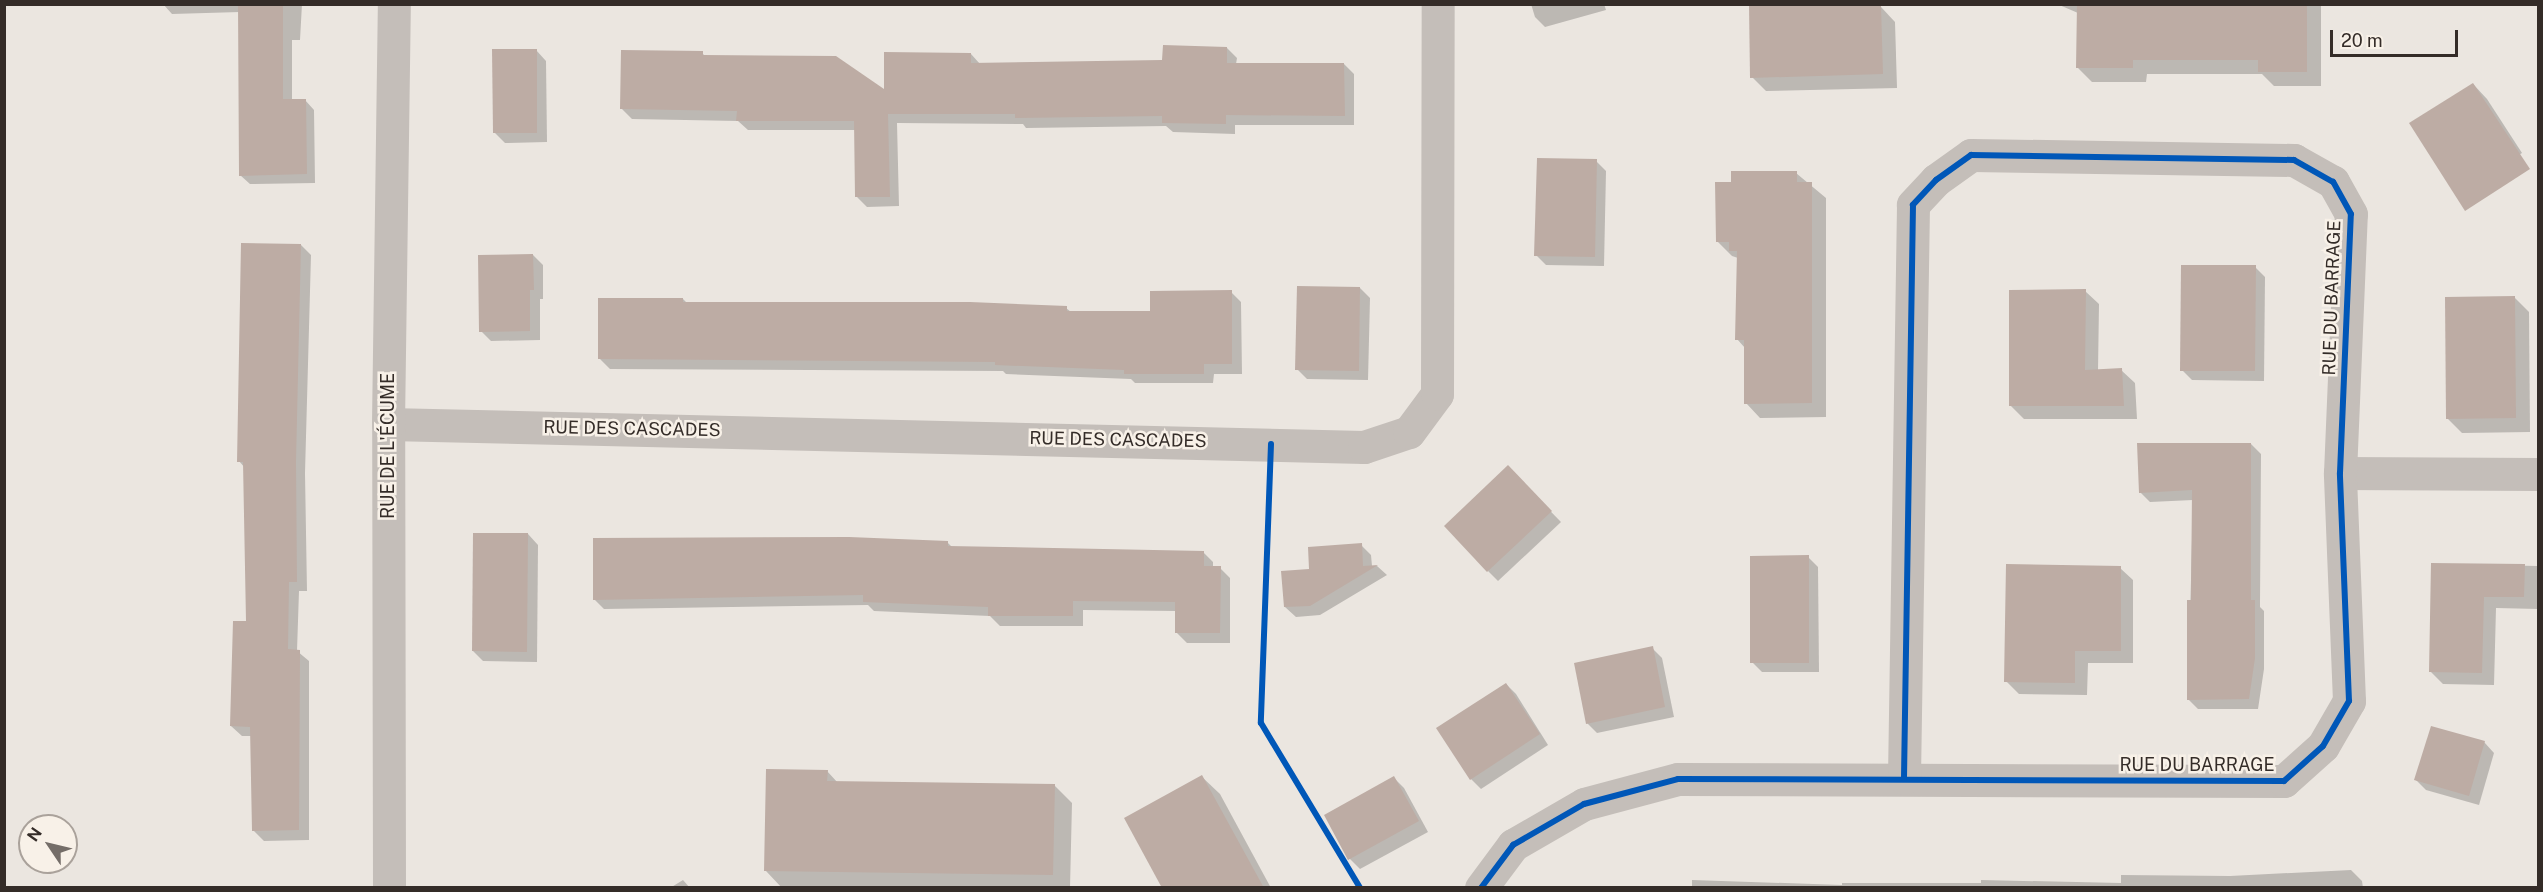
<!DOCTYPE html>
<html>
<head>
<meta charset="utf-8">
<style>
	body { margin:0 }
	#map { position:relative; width:2543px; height:892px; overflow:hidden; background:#ebe6e0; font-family:"Public Sans",sans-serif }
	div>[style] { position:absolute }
	.shadow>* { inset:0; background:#0003 }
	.building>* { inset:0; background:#bdaca4 }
	.street>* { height:33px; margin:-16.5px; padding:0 16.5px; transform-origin:16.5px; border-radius:16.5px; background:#c4beb9 }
	.cycleway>* { height:6px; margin:-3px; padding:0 3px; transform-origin:3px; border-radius:3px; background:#0057b8 }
	span { translate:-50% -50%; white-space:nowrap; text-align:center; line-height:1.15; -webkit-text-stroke:5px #f8f1e8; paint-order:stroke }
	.street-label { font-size:18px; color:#342c28 }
	.frame { position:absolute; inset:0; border:6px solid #342c28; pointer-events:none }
	.north { position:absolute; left:18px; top:814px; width:60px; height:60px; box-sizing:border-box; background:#f8f1e8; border:2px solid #aaa29b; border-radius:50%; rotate:305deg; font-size:16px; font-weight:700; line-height:24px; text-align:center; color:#342c28 }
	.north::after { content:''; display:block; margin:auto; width:21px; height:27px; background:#746d68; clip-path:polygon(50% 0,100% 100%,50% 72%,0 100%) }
	.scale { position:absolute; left:2330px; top:30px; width:128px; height:27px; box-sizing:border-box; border:3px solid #342c28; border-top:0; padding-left:8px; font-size:18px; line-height:21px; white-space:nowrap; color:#342c28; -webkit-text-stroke:4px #f8f1e8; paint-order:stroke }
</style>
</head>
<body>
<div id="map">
	<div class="shadow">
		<i style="clip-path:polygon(163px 4px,302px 4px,300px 40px,292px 40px,292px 101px,305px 100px,314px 110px,315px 183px,250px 184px,240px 175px,240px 12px,172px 14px)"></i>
		<i style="clip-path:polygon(1531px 4px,1604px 4px,1606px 10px,1545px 27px,1535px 17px)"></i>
		<i style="clip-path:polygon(1750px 4px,1881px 7px,1895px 22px,1897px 88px,1766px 91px,1752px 77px)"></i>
		<i style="clip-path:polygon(2057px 4px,2321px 4px,2321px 86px,2274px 86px,2262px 74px,2147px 74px,2146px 82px,2092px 82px,2078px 68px,2078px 13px)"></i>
		<i style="clip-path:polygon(1227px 48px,1237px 58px,1236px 64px,1344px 64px,1354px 74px,1354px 125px,1235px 125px,1235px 134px,1173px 132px,1166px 126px,1026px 128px,1023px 124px,897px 123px,899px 206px,867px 207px,857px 197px,856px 130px,748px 130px,738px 121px,632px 119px,622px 109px,702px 53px,706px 57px,885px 92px,971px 54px,980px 64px,1164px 62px)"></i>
		<i style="clip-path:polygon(536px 50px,546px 61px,547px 142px,505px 143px,495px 133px)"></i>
		<i style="clip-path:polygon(2473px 84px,2487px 99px,2522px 153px,2459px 191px)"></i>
		<i style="clip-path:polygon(1596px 161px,1606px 171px,1604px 266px,1546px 265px,1536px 255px)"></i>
		<i style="clip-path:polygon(1796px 173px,1826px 198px,1826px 417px,1760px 418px,1746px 403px,1745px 348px,1737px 339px,1738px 258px,1732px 256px,1717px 241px,1733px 183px)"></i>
		<i style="clip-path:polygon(301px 245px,311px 255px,305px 473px,307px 591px,299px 591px,297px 651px,309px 661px,309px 840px,264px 841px,253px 830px,252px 736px,242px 736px,231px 726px,248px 623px,245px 468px,239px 461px)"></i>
		<i style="clip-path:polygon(533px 255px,543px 265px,543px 299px,540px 299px,540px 340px,491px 341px,481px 331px)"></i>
		<i style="clip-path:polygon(2255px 267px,2265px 277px,2264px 381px,2192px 380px,2182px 370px)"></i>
		<i style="clip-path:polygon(1360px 288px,1370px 298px,1368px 380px,1307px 379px,1297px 369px)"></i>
		<i style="clip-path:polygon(2085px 291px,2099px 304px,2098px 371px,2121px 370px,2135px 383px,2137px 419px,2024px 419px,2010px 405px)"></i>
		<i style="clip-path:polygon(1231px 292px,1241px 302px,1242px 374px,1214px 374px,1213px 383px,1135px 383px,1131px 379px,1006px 374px,1003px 371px,610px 369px,600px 359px,683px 299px,687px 303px,1066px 308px,1071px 312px,1152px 313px)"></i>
		<i style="clip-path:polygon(2515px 298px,2529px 312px,2530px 432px,2462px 433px,2447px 418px)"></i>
		<i style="clip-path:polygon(2251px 444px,2261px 454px,2260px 607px,2264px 611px,2264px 669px,2258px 709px,2198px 709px,2188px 699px,2193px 500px,2150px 502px,2140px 492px)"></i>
		<i style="clip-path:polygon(1518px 478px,1561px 522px,1498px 581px,1488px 571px)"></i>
		<i style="clip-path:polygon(528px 534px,538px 545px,537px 662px,483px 661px,473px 651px)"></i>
		<i style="clip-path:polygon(947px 542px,953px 548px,1203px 552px,1213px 562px,1213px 568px,1220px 568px,1230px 578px,1230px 643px,1187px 643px,1176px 632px,1177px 611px,1083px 610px,1083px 626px,1000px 626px,990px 616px,874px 611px,868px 605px,604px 609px,594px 599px)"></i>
		<i style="clip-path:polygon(1361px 545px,1371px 555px,1372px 566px,1377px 566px,1387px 575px,1320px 615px,1296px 617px,1285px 607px,1311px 570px)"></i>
		<i style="clip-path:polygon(1808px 557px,1818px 567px,1819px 672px,1762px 672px,1752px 662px)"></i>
		<i style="clip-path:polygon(2433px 564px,2538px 566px,2538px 609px,2496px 608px,2494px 685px,2443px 684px,2431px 672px)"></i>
		<i style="clip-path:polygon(2120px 568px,2133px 580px,2133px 663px,2088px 663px,2087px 695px,2019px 694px,2006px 681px)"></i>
		<i style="clip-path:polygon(1652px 648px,1662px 658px,1674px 717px,1597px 733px,1587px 723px)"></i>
		<i style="clip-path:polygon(1506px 684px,1516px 694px,1548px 745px,1481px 789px,1471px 779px)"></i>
		<i style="clip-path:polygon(2484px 742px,2494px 753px,2479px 805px,2426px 790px,2416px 780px)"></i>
		<i style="clip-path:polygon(827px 771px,838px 783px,1054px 785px,1072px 803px,1070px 888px,782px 888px,766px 871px)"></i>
		<i style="clip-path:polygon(1202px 777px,1220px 794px,1271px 888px,1164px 888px)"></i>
		<i style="clip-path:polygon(1394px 778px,1404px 788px,1428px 832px,1360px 869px,1350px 859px,1326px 815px)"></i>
		<i style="clip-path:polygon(2351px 870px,2362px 881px,2363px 888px,1692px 888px,1692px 880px,1842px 885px,1842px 883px,1981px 883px,1981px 880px,2121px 883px,2121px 875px,2230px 876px)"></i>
		<i style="clip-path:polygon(683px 880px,690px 888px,670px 888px)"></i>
	</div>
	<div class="building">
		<i style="clip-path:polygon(238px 4px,283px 4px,283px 99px,306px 99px,307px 174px,239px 176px)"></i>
		<i style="clip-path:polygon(1749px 4px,1881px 6px,1883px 74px,1750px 78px)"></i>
		<i style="clip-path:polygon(2077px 4px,2307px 4px,2307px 72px,2258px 72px,2258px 60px,2133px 60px,2133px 68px,2076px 68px)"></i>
		<i style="clip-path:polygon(1163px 45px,1227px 47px,1227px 63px,1344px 63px,1345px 116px,1226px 115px,1226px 124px,1162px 123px,1162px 116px,1015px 118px,1015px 114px,888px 114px,890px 197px,855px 197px,854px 121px,736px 121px,737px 111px,620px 109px,621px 50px,703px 51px,703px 55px,836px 56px,884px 89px,884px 52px,971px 53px,971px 63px,1162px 60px)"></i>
		<i style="clip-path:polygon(492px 49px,537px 49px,537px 133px,493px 133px)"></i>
		<i style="clip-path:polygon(2473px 83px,2530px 169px,2465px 211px,2409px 123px)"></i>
		<i style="clip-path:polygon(1537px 158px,1597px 159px,1595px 257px,1534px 256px)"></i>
		<i style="clip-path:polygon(1731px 171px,1797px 171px,1797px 182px,1812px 182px,1812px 403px,1744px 404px,1744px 340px,1735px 340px,1737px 251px,1729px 251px,1729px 242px,1716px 242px,1715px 182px,1731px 182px)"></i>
		<i style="clip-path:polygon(241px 243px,301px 244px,296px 462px,297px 582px,289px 582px,288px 649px,300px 650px,299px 830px,252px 831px,250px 727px,230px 726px,233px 621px,246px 621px,243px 462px,237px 462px)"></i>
		<i style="clip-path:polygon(533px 254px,534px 290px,530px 290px,530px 331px,479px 332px,478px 255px)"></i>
		<i style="clip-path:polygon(2181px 265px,2256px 265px,2255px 371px,2180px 371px)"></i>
		<i style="clip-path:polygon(1297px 286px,1360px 287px,1359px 371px,1295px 370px)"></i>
		<i style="clip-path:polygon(2086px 289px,2085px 370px,2122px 368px,2124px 406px,2009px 406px,2009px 290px)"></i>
		<i style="clip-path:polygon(1232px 290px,1232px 364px,1204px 364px,1204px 374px,1124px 374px,1124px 370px,995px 365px,995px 362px,598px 359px,598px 298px,683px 298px,683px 302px,970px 302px,1067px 306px,1067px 311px,1150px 311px,1150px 291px)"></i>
		<i style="clip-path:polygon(2515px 296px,2516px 418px,2446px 419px,2445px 297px)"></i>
		<i style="clip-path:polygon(2137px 443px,2251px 443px,2251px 600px,2255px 600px,2255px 658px,2249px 699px,2187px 700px,2187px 600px,2191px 600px,2192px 490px,2139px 493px)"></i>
		<i style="clip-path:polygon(1508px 465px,1552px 511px,1487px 572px,1444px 526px)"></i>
		<i style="clip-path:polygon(473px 533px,528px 533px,527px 652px,472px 651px)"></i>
		<i style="clip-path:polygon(849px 537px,948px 541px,948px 546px,1204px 551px,1204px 566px,1221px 566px,1220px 633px,1175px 633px,1175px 602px,1073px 601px,1073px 616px,988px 616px,988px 607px,863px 602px,863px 595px,593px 600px,593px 538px)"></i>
		<i style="clip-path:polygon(1362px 543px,1363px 566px,1378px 565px,1310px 606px,1284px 607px,1281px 571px,1309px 569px,1308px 547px)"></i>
		<i style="clip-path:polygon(1809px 555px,1809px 663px,1750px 663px,1750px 556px)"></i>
		<i style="clip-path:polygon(2431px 563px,2525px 564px,2524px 597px,2484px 597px,2482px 673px,2429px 672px)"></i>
		<i style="clip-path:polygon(2006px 564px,2121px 566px,2121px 651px,2075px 651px,2075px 683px,2004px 682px)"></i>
		<i style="clip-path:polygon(1653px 646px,1665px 707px,1586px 724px,1574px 663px)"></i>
		<i style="clip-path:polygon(1506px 683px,1540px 734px,1470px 780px,1436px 728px)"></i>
		<i style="clip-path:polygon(2431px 726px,2485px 741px,2469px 796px,2414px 780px)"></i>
		<i style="clip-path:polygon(766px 769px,828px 770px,827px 781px,1055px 784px,1053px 875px,764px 871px)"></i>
		<i style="clip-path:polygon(1202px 775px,1264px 888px,1162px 888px,1124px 818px)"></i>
		<i style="clip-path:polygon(1394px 776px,1419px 821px,1348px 860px,1324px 815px)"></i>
	</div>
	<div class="street">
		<i style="left:388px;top:424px;width:976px;rotate:1.35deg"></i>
		<i style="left:1364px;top:447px;width:47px;rotate:-18.4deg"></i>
		<i style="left:1409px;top:432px;width:47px;rotate:-53.6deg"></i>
		<i style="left:1437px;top:394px;width:390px;rotate:-89.9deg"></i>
		<i style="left:2340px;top:473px;width:198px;rotate:0.3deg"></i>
		<i style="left:389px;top:888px;width:464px;rotate:-90.1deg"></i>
		<i style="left:388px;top:424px;width:420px;rotate:-89.2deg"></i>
		<i style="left:1481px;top:888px;width:54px;rotate:-53.3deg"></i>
		<i style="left:1513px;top:845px;width:82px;rotate:-30deg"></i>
		<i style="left:1584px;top:804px;width:97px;rotate:-14.9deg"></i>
		<i style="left:1678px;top:779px;width:606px;rotate:0.19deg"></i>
		<i style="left:2284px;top:781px;width:52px;rotate:-41.9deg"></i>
		<i style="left:2323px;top:746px;width:52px;rotate:-60deg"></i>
		<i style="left:2349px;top:701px;width:228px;rotate:-92.3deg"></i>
		<i style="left:2340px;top:473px;width:259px;rotate:-87.6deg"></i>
		<i style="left:2351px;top:214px;width:37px;rotate:-119deg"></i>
		<i style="left:2333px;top:182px;width:45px;rotate:-150.6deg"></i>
		<i style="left:2294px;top:160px;width:323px;rotate:-179.1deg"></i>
		<i style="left:1971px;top:155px;width:43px;rotate:144.5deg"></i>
		<i style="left:1936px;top:180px;width:34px;rotate:133deg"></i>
		<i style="left:1913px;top:205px;width:573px;rotate:90.9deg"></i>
	</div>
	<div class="cycleway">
		<i style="left:1271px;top:444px;width:279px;rotate:92.1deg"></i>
		<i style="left:1261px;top:723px;width:192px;rotate:59deg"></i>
		<i style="left:1481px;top:888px;width:54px;rotate:-53.3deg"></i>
		<i style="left:1513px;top:845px;width:82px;rotate:-30deg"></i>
		<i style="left:1584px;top:804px;width:97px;rotate:-14.9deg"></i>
		<i style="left:1678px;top:779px;width:606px;rotate:0.19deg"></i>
		<i style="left:2284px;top:781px;width:52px;rotate:-41.9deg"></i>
		<i style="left:2323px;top:746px;width:52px;rotate:-60deg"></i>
		<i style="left:2349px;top:701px;width:228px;rotate:-92.3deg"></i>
		<i style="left:2340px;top:473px;width:259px;rotate:-87.6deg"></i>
		<i style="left:2351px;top:214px;width:37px;rotate:-119deg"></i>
		<i style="left:2333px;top:182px;width:45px;rotate:-150.6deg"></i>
		<i style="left:2294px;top:160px;width:323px;rotate:-179.1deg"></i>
		<i style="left:1971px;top:155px;width:43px;rotate:144.5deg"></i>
		<i style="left:1936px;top:180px;width:34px;rotate:133deg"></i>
		<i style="left:1913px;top:205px;width:573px;rotate:90.9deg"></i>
	</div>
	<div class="street-label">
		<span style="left:2332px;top:298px;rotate:-88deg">RUE DU BARRAGE</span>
		<span style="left:632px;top:429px;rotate:1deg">RUE DES CASCADES</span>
		<span style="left:1118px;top:440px;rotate:1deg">RUE DES CASCADES</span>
		<span style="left:388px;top:446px;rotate:-90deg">RUE DE L'ÉCUME</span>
		<span style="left:2197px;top:765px">RUE DU BARRAGE</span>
	</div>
	<div class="frame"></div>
	<div class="north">N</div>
	<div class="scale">20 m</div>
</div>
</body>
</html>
